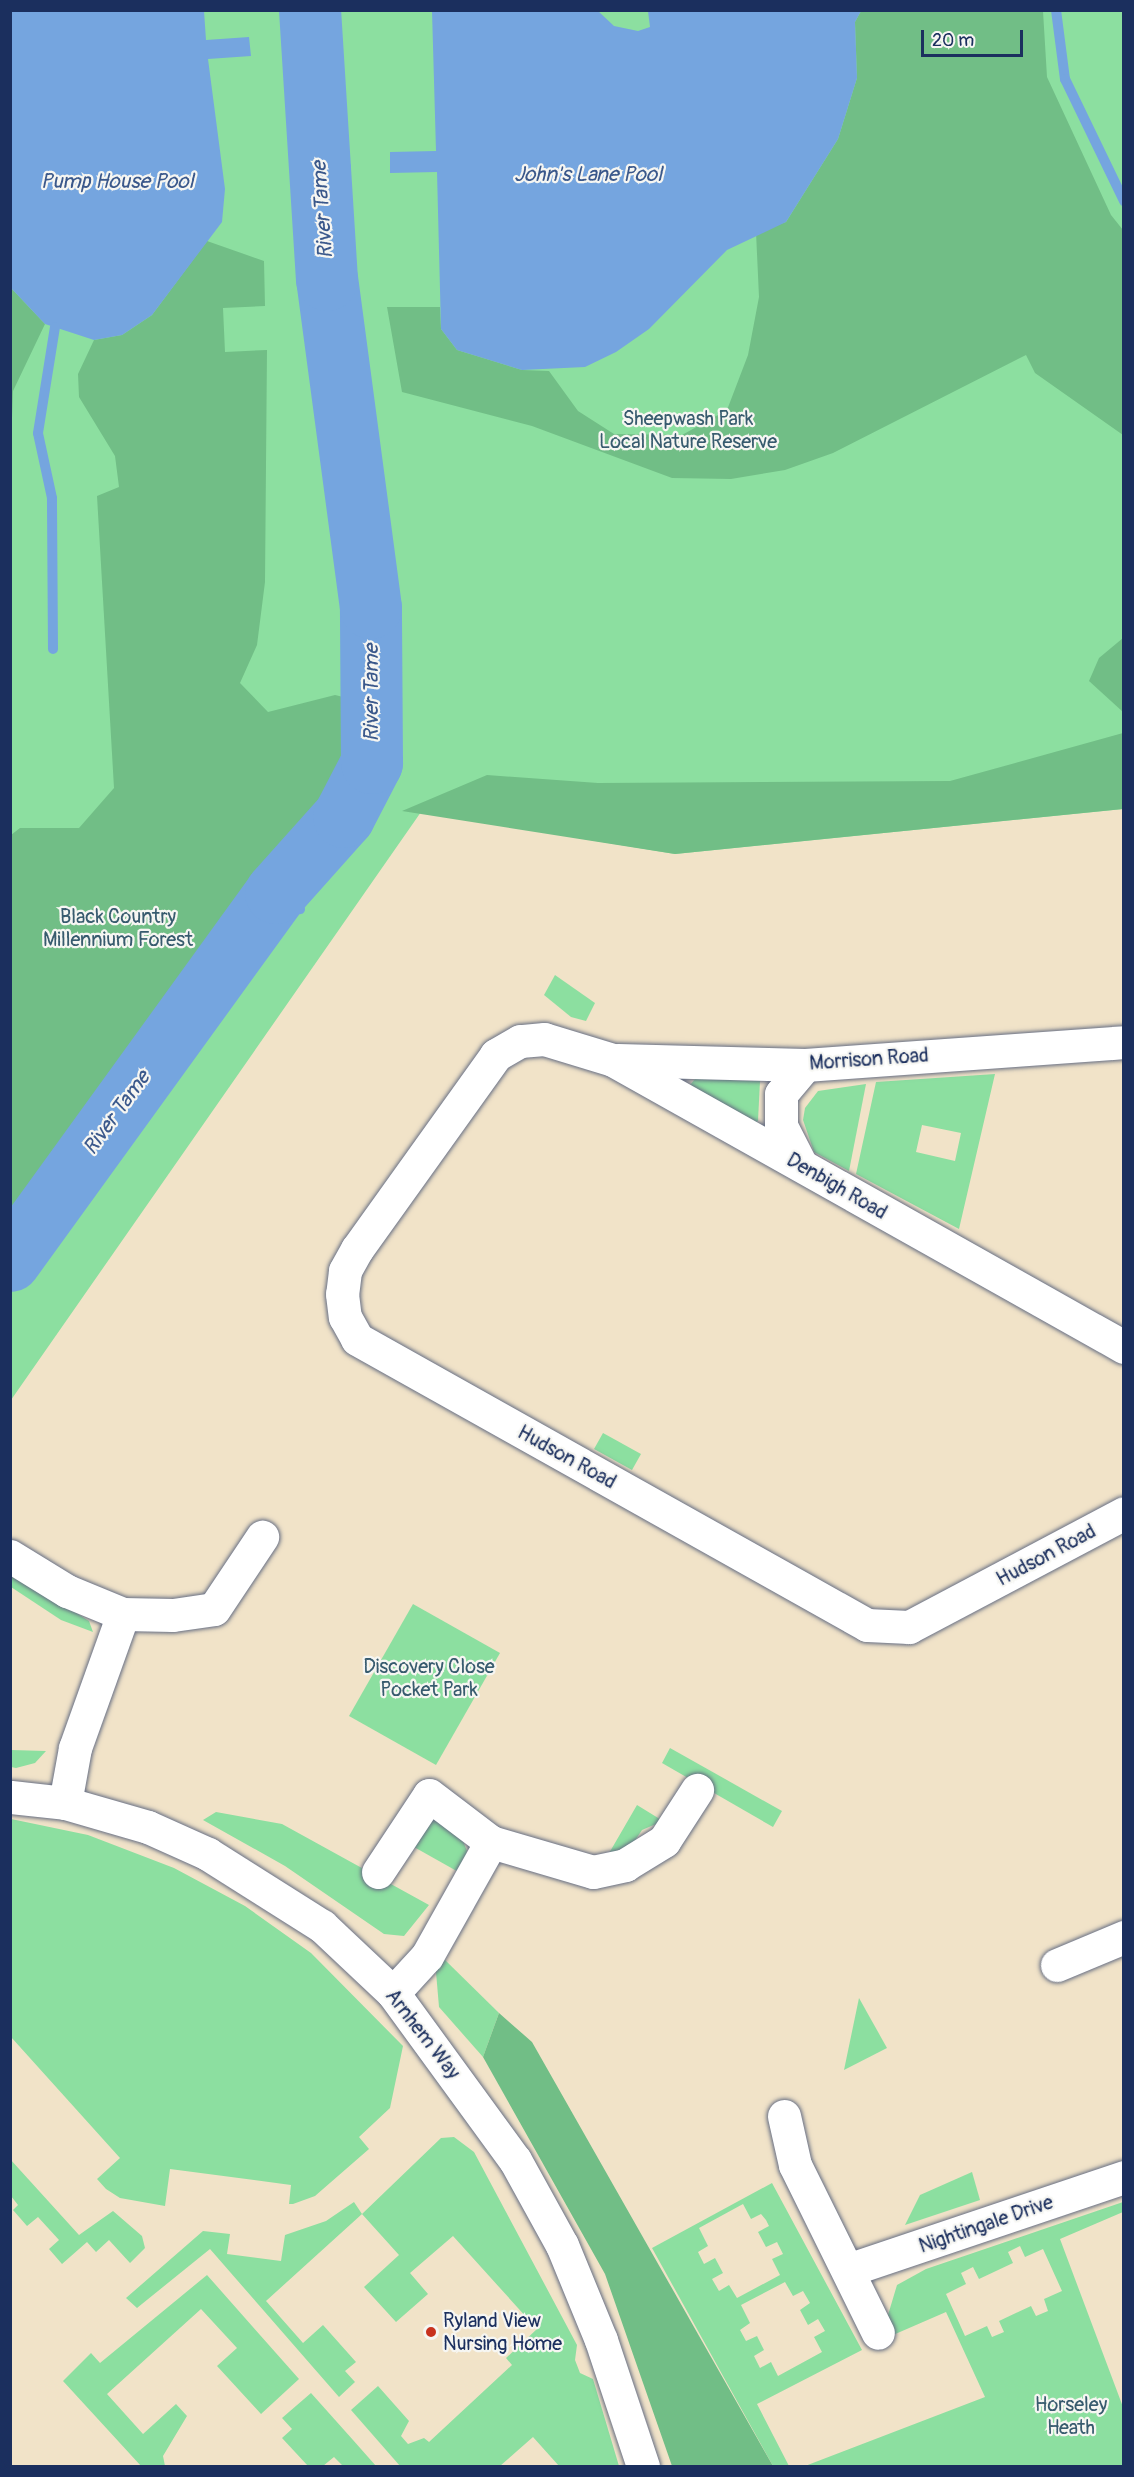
<!DOCTYPE html>
<html>
<head>
<meta charset="utf-8">
<style>
	body { margin:0 }
	#map { position:relative; width:1134px; height:2477px; overflow:hidden; background:#f1e3c8; font-family:Pangolin,sans-serif }
	div>[style] { position:absolute }
	.green>* { inset:0; background:#8cdfa0 }
	.forest>* { inset:0; background:#71be86 }
	.water>* { inset:0; background:#75a5df }
	.stream>* { height:10px; margin:-5px; padding:0 5px; transform-origin:5px; border-radius:5px; background:#75a5df }
	.river>* { height:62px; margin:-31px; padding:0 31px; transform-origin:31px; border-radius:31px; background:#75a5df }
	.roads { filter:drop-shadow(0 0 2px #666e83) drop-shadow(0 0 2px #666e83) }
	.minor>* { height:33px; margin:-16.5px; padding:0 16.5px; transform-origin:16.5px; border-radius:16.5px; background:#fff }
	.dots>* { width:16px; height:16px; translate:-50% -50%; box-sizing:border-box; border:3px solid #f6f6f2; border-radius:50% }
	span { translate:-50% -50%; white-space:nowrap; text-align:center; line-height:1.15; -webkit-text-stroke:4.5px #f6f6f2; paint-order:stroke }
	.park-label { font-size:20px; color:#375b6e }
	.street-label { font-size:20px; color:#1b2f5e }
	.poi-label { font-size:20px; color:#1b2f5e }
	.left { translate:0 -50%; text-align:left }
	.water-label { font-size:21px; color:#3a588b; font-style:italic }
	.frame { position:absolute; inset:0; border:12px solid #1b2f5e; pointer-events:none }
	.scale { position:absolute; left:921px; top:30px; width:102px; height:27px; box-sizing:border-box; border:3px solid #1b2f5e; border-top:0; padding-left:8px; font-size:18px; line-height:21px; white-space:nowrap; color:#1b2f5e; -webkit-text-stroke:4px #f6f6f2; paint-order:stroke }
</style>
</head>
<body>
<div id="map">
	<div class="green">
		<i style="clip-path:polygon(11px 11px,1123px 11px,1123px 809px,675px 854px,421px 812px,11px 1400px)"></i>
		<i style="clip-path:polygon(555px 975px,595px 1003px,586px 1021px,571px 1017px,544px 995px)"></i>
		<i style="clip-path:polygon(evenodd,995px 1074px,959px 1229px,856px 1174px,876px 1082px,995px 1074px,922px 1125px,961px 1133px,955px 1161px,916px 1152px,922px 1125px)"></i>
		<i style="clip-path:polygon(695px 1079px,760px 1081px,758px 1121px,751px 1125px,690px 1085px)"></i>
		<i style="clip-path:polygon(866px 1084px,849px 1171px,814px 1152px,803px 1120px,805px 1108px,818px 1091px)"></i>
		<i style="clip-path:polygon(603px 1433px,641px 1454px,632px 1470px,594px 1449px)"></i>
		<i style="clip-path:polygon(10px 1571px,89px 1621px,93px 1632px,61px 1620px,11px 1587px)"></i>
		<i style="clip-path:polygon(413px 1604px,500px 1653px,436px 1765px,349px 1716px)"></i>
		<i style="clip-path:polygon(670px 1748px,782px 1811px,773px 1827px,662px 1763px)"></i>
		<i style="clip-path:polygon(11px 1750px,46px 1751px,35px 1763px,16px 1768px,11px 1767px)"></i>
		<i style="clip-path:polygon(637px 1805px,663px 1821px,642px 1830px,630px 1848px,608px 1855px)"></i>
		<i style="clip-path:polygon(216px 1812px,282px 1824px,429px 1905px,404px 1936px,384px 1934px,285px 1866px,203px 1820px)"></i>
		<i style="clip-path:polygon(436px 1814px,463px 1841px,467px 1851px,462px 1874px,414px 1847px)"></i>
		<i style="clip-path:polygon(11px 1819px,88px 1835px,174px 1868px,245px 1906px,311px 1953px,403px 2046px,390px 2108px,359px 2137px,369px 2149px,315px 2196px,293px 2204px,289px 2204px,291px 2185px,170px 2169px,165px 2206px,120px 2198px,106px 2189px,97px 2179px,120px 2158px,11px 2037px)"></i>
		<i style="clip-path:polygon(444px 1959px,499px 2013px,483px 2057px,439px 2007px,436px 1972px)"></i>
		<i style="clip-path:polygon(859px 1998px,887px 2048px,844px 2070px)"></i>
		<i style="clip-path:polygon(454px 2137px,474px 2152px,577px 2345px,575px 2360px,580px 2373px,593px 2379px,619px 2466px,559px 2466px,533px 2437px,500px 2466px,400px 2466px,351px 2410px,378px 2386px,409px 2421px,401px 2436px,408px 2444px,424px 2438px,429px 2442px,512px 2365px,506px 2358px,537px 2329px,453px 2236px,410px 2273px,428px 2294px,396px 2322px,364px 2287px,399px 2255px,362px 2214px,266px 2301px,303px 2343px,323px 2325px,356px 2362px,345px 2371px,355px 2382px,339px 2397px,210px 2249px,137px 2308px,126px 2298px,203px 2231px,230px 2234px,227px 2254px,281px 2261px,285px 2235px,326px 2221px,354px 2202px,362px 2214px,441px 2138px)"></i>
		<i style="clip-path:polygon(10px 2159px,79px 2235px,113px 2211px,142px 2236px,145px 2248px,130px 2263px,109px 2240px,96px 2252px,87px 2242px,62px 2264px,49px 2249px,59px 2240px,38px 2217px,27px 2226px,13px 2210px,18px 2205px,11px 2196px)"></i>
		<i style="clip-path:polygon(972px 2172px,980px 2200px,905px 2225px,920px 2195px)"></i>
		<i style="clip-path:polygon(evenodd,772px 2183px,862px 2350px,757px 2404px,789px 2466px,773px 2466px,652px 2248px,772px 2183px,743px 2204px,751px 2219px,761px 2214px,766px 2220px,769px 2226px,758px 2232px,766px 2247px,777px 2242px,783px 2254px,772px 2259px,780px 2275px,737px 2298px,729px 2285px,719px 2291px,712px 2279px,723px 2273px,715px 2258px,704px 2264px,698px 2252px,708px 2246px,699px 2228px,743px 2204px,772px 2183px,785px 2282px,793px 2296px,803px 2291px,810px 2303px,800px 2310px,808px 2325px,818px 2319px,825px 2331px,814px 2337px,822px 2352px,778px 2376px,771px 2362px,760px 2368px,754px 2356px,764px 2350px,757px 2336px,746px 2341px,740px 2330px,750px 2323px,741px 2305px,785px 2282px)"></i>
		<i style="clip-path:polygon(evenodd,1123px 2202px,1123px 2212px,1060px 2239px,1123px 2407px,1123px 2466px,805px 2466px,985px 2397px,946px 2312px,893px 2335px,888px 2315px,897px 2285px,926px 2269px,1123px 2202px,1020px 2246px,1025px 2257px,1043px 2249px,1062px 2291px,1044px 2299px,1048px 2311px,1036px 2316px,1031px 2306px,999px 2321px,1004px 2332px,992px 2337px,987px 2326px,965px 2336px,946px 2294px,966px 2284px,961px 2273px,973px 2267px,979px 2279px,1013px 2263px,1008px 2252px,1020px 2246px)"></i>
		<i style="clip-path:polygon(207px 2275px,299px 2379px,261px 2414px,217px 2366px,237px 2348px,201px 2309px,107px 2394px,143px 2434px,176px 2404px,187px 2416px,163px 2456px,165px 2466px,141px 2466px,63px 2381px,91px 2353px,100px 2363px)"></i>
		<i style="clip-path:polygon(311px 2393px,353px 2440px,376px 2466px,343px 2466px,334px 2457px,323px 2466px,308px 2466px,282px 2438px,292px 2429px,282px 2418px)"></i>
	</div>
	<div class="forest">
		<i style="clip-path:polygon(861px 11px,1043px 11px,1047px 77px,1111px 215px,1123px 230px,1123px 435px,1035px 373px,1026px 355px,833px 453px,785px 470px,731px 479px,672px 478px,532px 426px,402px 392px,387px 307px,440px 307px,441px 329px,457px 350px,522px 370px,549px 371px,578px 411px,614px 434px,682px 435px,727px 410px,748px 355px,759px 297px,756px 232px,786px 222px,838px 139px,857px 78px,855px 22px)"></i>
		<i style="clip-path:polygon(207px 241px,264px 261px,265px 306px,223px 308px,225px 352px,267px 350px,265px 582px,257px 645px,240px 683px,268px 712px,335px 695px,372px 704px,372px 763px,344px 817px,276px 894px,11px 1261px,11px 835px,20px 828px,79px 828px,114px 788px,97px 496px,119px 487px,115px 456px,79px 397px,78px 374px,94px 340px,122px 335px,152px 315px)"></i>
		<i style="clip-path:polygon(11px 288px,45px 324px,13px 391px,11px 445px)"></i>
		<i style="clip-path:polygon(1123px 638px,1123px 712px,1089px 681px,1099px 658px)"></i>
		<i style="clip-path:polygon(1123px 733px,1123px 809px,675px 854px,402px 811px,487px 775px,598px 783px,950px 781px)"></i>
		<i style="clip-path:polygon(499px 2013px,532px 2042px,773px 2466px,672px 2466px,605px 2274px,483px 2057px)"></i>
	</div>
	<div class="water">
		<i style="clip-path:polygon(11px 10px,204px 11px,206px 40px,249px 37px,251px 56px,208px 59px,225px 189px,222px 222px,152px 315px,122px 335px,94px 340px,45px 324px,11px 288px)"></i>
		<i style="clip-path:polygon(432px 11px,598px 11px,614px 26px,638px 31px,650px 27px,648px 11px,861px 11px,855px 22px,857px 78px,838px 139px,786px 222px,727px 250px,649px 329px,616px 352px,585px 367px,522px 370px,457px 350px,441px 329px,437px 172px,390px 173px,390px 152px,436px 151px)"></i>
	</div>
	<div class="stream">
		<i style="left:1056px;top:10px;width:70px;rotate:82.6deg"></i>
		<i style="left:1065px;top:79px;width:136px;rotate:64.2deg"></i>
		<i style="left:292px;top:42px;width:25px;rotate:27deg"></i>
		<i style="left:321px;top:185px;width:31px;rotate:-36deg"></i>
		<i style="left:53px;top:649px;width:151px;rotate:-90.4deg"></i>
		<i style="left:52px;top:498px;width:66px;rotate:-102.2deg"></i>
		<i style="left:38px;top:433px;width:107px;rotate:-80.9deg"></i>
		<i style="left:372px;top:683px;width:26px;rotate:-28deg"></i>
		<i style="left:372px;top:763px;width:17px;rotate:13deg"></i>
		<i style="left:276px;top:893px;width:29px;rotate:34deg"></i>
	</div>
	<div class="river">
		<i style="left:10px;top:1261px;width:454px;rotate:-54.1deg"></i>
		<i style="left:276px;top:893px;width:102px;rotate:-48.2deg"></i>
		<i style="left:344px;top:817px;width:61px;rotate:-62.6deg"></i>
		<i style="left:372px;top:763px;width:155px;rotate:-90.4deg"></i>
		<i style="left:371px;top:608px;width:331px;rotate:-97.6deg"></i>
		<i style="left:327px;top:280px;width:271px;rotate:-93.6deg"></i>
	</div>
	<div class="roads">
		<div class="minor">
			<i style="left:618px;top:1060px;width:187px;rotate:1.5deg"></i>
			<i style="left:805px;top:1065px;width:320px;rotate:-4.1deg"></i>
			<i style="left:801px;top:1165px;width:44px;rotate:-117.1deg"></i>
			<i style="left:781px;top:1126px;width:32px;rotate:-90deg"></i>
			<i style="left:781px;top:1094px;width:38px;rotate:-50deg"></i>
			<i style="left:1124px;top:1347px;width:586px;rotate:-150.68deg"></i>
			<i style="left:613px;top:1060px;width:72px;rotate:-163.1deg"></i>
			<i style="left:544px;top:1039px;width:24px;rotate:175deg"></i>
			<i style="left:520px;top:1041px;width:28px;rotate:150deg"></i>
			<i style="left:496px;top:1055px;width:239px;rotate:125.6deg"></i>
			<i style="left:357px;top:1249px;width:25px;rotate:119deg"></i>
			<i style="left:345px;top:1271px;width:23px;rotate:97deg"></i>
			<i style="left:342px;top:1294px;width:23px;rotate:83deg"></i>
			<i style="left:345px;top:1317px;width:25px;rotate:61deg"></i>
			<i style="left:357px;top:1339px;width:585px;rotate:29.28deg"></i>
			<i style="left:867px;top:1625px;width:42px;rotate:2.7deg"></i>
			<i style="left:909px;top:1627px;width:243px;rotate:-27.9deg"></i>
			<i style="left:10px;top:1556px;width:67px;rotate:31.6deg"></i>
			<i style="left:67px;top:1591px;width:61px;rotate:22.3deg"></i>
			<i style="left:123px;top:1614px;width:50px;rotate:1.1deg"></i>
			<i style="left:173px;top:1615px;width:41px;rotate:-8.3deg"></i>
			<i style="left:214px;top:1609px;width:87px;rotate:-56.3deg"></i>
			<i style="left:11px;top:1797px;width:54px;rotate:6.3deg"></i>
			<i style="left:65px;top:1803px;width:86px;rotate:16.1deg"></i>
			<i style="left:148px;top:1827px;width:66px;rotate:24.2deg"></i>
			<i style="left:208px;top:1854px;width:135px;rotate:32.3deg"></i>
			<i style="left:322px;top:1926px;width:98px;rotate:43.3deg"></i>
			<i style="left:393px;top:1993px;width:207px;rotate:53.9deg"></i>
			<i style="left:515px;top:2160px;width:97px;rotate:61.1deg"></i>
			<i style="left:562px;top:2245px;width:103px;rotate:67.7deg"></i>
			<i style="left:601px;top:2340px;width:133px;rotate:71.6deg"></i>
			<i style="left:65px;top:1803px;width:56px;rotate:-79.7deg"></i>
			<i style="left:75px;top:1748px;width:142px;rotate:-70.3deg"></i>
			<i style="left:378px;top:1872px;width:92px;rotate:-56.5deg"></i>
			<i style="left:429px;top:1795px;width:78px;rotate:37.2deg"></i>
			<i style="left:491px;top:1842px;width:106px;rotate:16.4deg"></i>
			<i style="left:593px;top:1872px;width:33px;rotate:-12deg"></i>
			<i style="left:625px;top:1865px;width:46px;rotate:-31.6deg"></i>
			<i style="left:664px;top:1841px;width:61px;rotate:-57.1deg"></i>
			<i style="left:1057px;top:1965px;width:73px;rotate:-22.7deg"></i>
			<i style="left:393px;top:1993px;width:50px;rotate:-47.4deg"></i>
			<i style="left:427px;top:1956px;width:131px;rotate:-60.7deg"></i>
			<i style="left:784px;top:2116px;width:50px;rotate:77.3deg"></i>
			<i style="left:795px;top:2165px;width:187px;rotate:63.7deg"></i>
			<i style="left:848px;top:2270px;width:291px;rotate:-18.6deg"></i>
		</div>
	</div>
	<div class="dots">
		<i style="left:431px;top:2332px;background:#c8321e"></i>
	</div>
	<div class="park-label">
		<span style="left:688px;top:430px">Sheepwash Park<br>Local Nature Reserve</span>
		<span style="left:118px;top:928px">Black Country<br>Millennium Forest</span>
		<span style="left:429px;top:1678px">Discovery Close<br>Pocket Park</span>
		<span style="left:1071px;top:2416px">Horseley<br>Heath</span>
	</div>
	<div class="street-label">
		<span style="left:869px;top:1059px;rotate:-4deg">Morrison Road</span>
		<span style="left:837px;top:1186px;rotate:30deg">Denbigh Road</span>
		<span style="left:567px;top:1457px;rotate:29deg">Hudson Road</span>
		<span style="left:1046px;top:1555px;rotate:-28deg">Hudson Road</span>
		<span style="left:423px;top:2034px;rotate:52deg">Arnhem Way</span>
		<span style="left:986px;top:2224px;rotate:-19deg">Nightingale Drive</span>
	</div>
	<div class="poi-label">
		<span class="left" style="left:443px;top:2332px">Ryland View<br>Nursing Home</span>
	</div>
	<div class="water-label">
		<span style="left:588px;top:175px">John's Lane Pool</span>
		<span style="left:117px;top:182px">Pump House Pool</span>
		<span style="left:323px;top:210px;rotate:-94deg">River Tame</span>
		<span style="left:372px;top:693px;rotate:-90deg">River Tame</span>
		<span style="left:117px;top:1113px;rotate:-54deg">River Tame</span>
	</div>
	<div class="frame"></div>
	<div class="scale">20 m</div>
</div>
</body>
</html>
